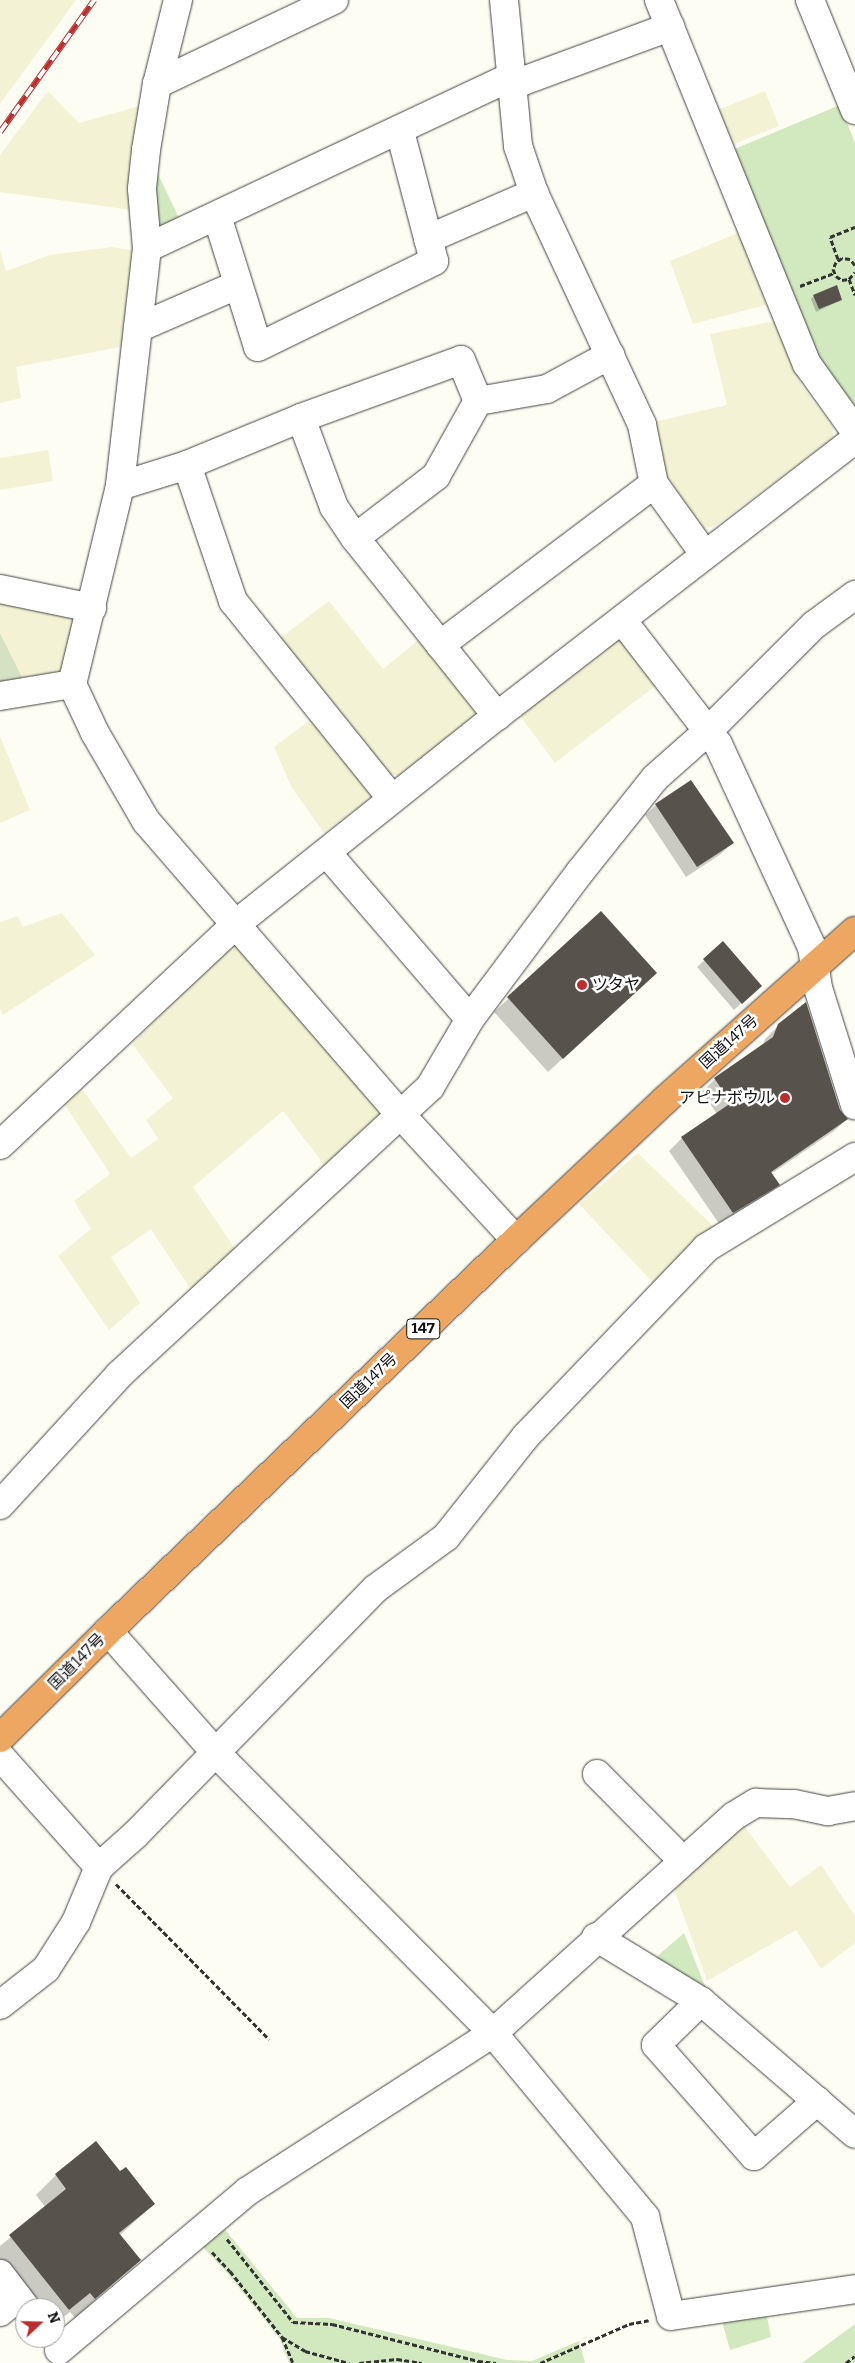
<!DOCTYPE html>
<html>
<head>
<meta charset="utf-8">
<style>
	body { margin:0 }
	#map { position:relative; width:855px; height:2363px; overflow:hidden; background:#fefdf3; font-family:Bitter,"Noto Sans JP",serif }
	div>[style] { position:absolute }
	.farmland>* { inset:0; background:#f4f2d4 }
	.green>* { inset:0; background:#d2e8be }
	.cemetery>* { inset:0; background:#d6e1c4 }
	.shadow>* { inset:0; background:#0003 }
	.building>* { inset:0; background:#58524d }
	.path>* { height:3px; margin-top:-1.5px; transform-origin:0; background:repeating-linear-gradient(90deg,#323232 0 5px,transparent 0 7.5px) }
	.roads { filter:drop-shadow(0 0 1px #434343) drop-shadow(0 0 1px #434343) }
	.minor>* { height:28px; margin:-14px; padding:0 14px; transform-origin:14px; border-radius:14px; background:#fff }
	.highway>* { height:28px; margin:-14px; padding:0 14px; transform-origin:14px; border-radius:14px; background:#eda763 }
	.rail>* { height:5.5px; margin-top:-2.75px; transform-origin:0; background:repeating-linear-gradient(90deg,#fff 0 11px,#ba2e2f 0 22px); box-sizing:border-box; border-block:1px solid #ba2e2f }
	.dots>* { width:14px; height:14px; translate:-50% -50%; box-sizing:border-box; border:2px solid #fff; border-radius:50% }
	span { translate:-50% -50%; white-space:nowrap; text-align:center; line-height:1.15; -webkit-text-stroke:5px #fff; paint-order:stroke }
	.shield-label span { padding:1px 4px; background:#fff; border:1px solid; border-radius:4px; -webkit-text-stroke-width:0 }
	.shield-label { font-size:15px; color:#101010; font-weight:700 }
	.poi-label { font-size:16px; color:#101010 }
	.left { translate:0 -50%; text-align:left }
	.right { translate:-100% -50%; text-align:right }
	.street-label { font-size:16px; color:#101010 }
	.north { position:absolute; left:15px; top:2298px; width:50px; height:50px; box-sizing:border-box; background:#fff; border:1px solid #9f9f9f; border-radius:50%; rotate:69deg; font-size:14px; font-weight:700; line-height:20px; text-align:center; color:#101010 }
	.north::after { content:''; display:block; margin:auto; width:18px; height:22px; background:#ba2e2f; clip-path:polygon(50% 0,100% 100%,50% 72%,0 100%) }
</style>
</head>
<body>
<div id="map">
	<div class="farmland">
		<i style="clip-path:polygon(0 0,76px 0,0 104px)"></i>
		<i style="clip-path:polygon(48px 91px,79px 123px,143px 105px,132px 210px,0 192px,0 155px)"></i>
		<i style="clip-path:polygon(765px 91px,779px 126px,731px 145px,717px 110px)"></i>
		<i style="clip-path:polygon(738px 233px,766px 305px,693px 324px,670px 261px)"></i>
		<i style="clip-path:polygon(112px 247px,137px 251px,125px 346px,16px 367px,21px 398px,0 403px,0 251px,6px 271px,50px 255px)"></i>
		<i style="clip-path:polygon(775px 321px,802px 386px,833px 428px,833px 438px,714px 527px,703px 528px,665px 473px,654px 422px,727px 405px,710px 334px)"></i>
		<i style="clip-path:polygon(48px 450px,53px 481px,0 490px,0 458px)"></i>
		<i style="clip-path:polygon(0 598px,79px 617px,64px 673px,25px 683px,0 633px)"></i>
		<i style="clip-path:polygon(329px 601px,383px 669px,421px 638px,475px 710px,474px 718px,402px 776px,386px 773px,280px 638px)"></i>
		<i style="clip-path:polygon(616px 638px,627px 642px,659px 683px,555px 763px,518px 713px)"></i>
		<i style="clip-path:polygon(313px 718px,375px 794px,324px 833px,292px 788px,274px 747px)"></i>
		<i style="clip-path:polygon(0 736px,30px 810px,0 823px)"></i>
		<i style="clip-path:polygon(62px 913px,95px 955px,3px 1015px,0 1009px,0 922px,18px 916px,23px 927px)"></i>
		<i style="clip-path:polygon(235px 939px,387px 1114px,328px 1170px,283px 1111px,193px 1187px,236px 1250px,191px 1290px,151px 1229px,111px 1257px,140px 1303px,109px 1330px,58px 1256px,91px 1229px,74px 1201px,110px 1174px,65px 1105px,82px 1089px,131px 1158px,158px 1139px,146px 1120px,173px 1098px,132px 1044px)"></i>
		<i style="clip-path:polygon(638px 1153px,715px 1228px,656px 1286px,579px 1204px)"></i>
		<i style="clip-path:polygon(744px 1826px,790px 1887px,821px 1865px,855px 1916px,855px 1943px,821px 1969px,796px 1930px,707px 1981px,673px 1886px)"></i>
	</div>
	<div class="green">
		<i style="clip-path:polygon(840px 105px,855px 143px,855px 412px,817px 360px,732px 150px)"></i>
		<i style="clip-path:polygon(156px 170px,182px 224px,154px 237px)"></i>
		<i style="clip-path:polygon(684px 1933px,707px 1991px,653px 1960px)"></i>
		<i style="clip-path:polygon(223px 2227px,297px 2318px,329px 2318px,507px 2360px,532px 2361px,579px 2341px,585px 2363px,289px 2363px,280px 2339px,228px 2274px,201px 2245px)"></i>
		<i style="clip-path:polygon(766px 2312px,771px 2337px,730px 2350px,723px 2325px,727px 2317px)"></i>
		<i style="clip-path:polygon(855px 2324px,855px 2363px,802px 2363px)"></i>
	</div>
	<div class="cemetery">
		<i style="clip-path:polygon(0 633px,25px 683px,0 685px)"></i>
	</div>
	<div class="shadow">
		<i style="clip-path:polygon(814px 296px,841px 300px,816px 312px,811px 299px)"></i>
		<i style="clip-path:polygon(656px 805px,732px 843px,721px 854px,686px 877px,645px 815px)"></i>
		<i style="clip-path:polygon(601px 913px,641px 987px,548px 1072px,494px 1012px)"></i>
		<i style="clip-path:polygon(723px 943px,753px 992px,734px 1010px,697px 967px)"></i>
		<i style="clip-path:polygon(779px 1025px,847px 1119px,834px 1131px,771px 1174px,778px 1185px,765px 1197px,720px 1225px,669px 1151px,682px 1138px,717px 1114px,702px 1092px,715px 1079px,763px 1045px,765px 1039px)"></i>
		<i style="clip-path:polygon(96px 2143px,120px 2173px,154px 2204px,120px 2235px,140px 2260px,75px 2318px,70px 2312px,55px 2324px,55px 2308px,32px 2308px,0 2268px,0 2246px,46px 2208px,36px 2195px,56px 2175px)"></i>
	</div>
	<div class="building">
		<i style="clip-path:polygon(837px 285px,842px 300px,819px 309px,813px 295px)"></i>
		<i style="clip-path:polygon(691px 780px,734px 843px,697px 867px,655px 804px)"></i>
		<i style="clip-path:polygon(601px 911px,657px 973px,563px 1059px,507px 997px)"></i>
		<i style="clip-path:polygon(723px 941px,762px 986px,742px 1004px,703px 959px)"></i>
		<i style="clip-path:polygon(806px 1002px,840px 1110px,848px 1119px,771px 1172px,780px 1185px,733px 1213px,681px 1137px,731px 1103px,714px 1078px,773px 1037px,778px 1024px)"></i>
		<i style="clip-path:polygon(96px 2141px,120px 2171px,126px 2167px,155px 2204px,119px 2233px,141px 2260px,95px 2299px,90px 2293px,69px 2310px,9px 2235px,66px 2189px,55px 2174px)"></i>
	</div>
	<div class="path">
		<i style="left:838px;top:259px;width:23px;rotate:-110deg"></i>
		<i style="left:830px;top:237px;width:27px;rotate:-22deg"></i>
		<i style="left:855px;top:265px;width:8px;rotate:-130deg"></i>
		<i style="left:850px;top:259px;width:8px;rotate:-173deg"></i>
		<i style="left:842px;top:258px;width:7px;rotate:146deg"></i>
		<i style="left:836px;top:262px;width:8px;rotate:113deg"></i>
		<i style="left:833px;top:269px;width:8px;rotate:67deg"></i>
		<i style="left:836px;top:276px;width:7px;rotate:34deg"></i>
		<i style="left:842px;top:280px;width:7px;rotate:-8deg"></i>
		<i style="left:849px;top:279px;width:9px;rotate:-49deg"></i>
		<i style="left:849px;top:279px;width:17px;rotate:69deg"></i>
		<i style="left:800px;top:286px;width:36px;rotate:-21deg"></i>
		<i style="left:116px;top:1884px;width:218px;rotate:45.4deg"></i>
		<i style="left:227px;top:2239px;width:106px;rotate:51.5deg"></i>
		<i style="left:293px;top:2322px;width:39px;rotate:3deg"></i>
		<i style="left:332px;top:2324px;width:151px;rotate:14.2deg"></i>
		<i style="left:478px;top:2361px;width:18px;rotate:6deg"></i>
		<i style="left:212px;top:2252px;width:26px;rotate:47deg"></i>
		<i style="left:230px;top:2271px;width:84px;rotate:51.8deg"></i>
		<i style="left:282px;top:2337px;width:27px;rotate:31deg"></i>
		<i style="left:305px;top:2351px;width:46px;rotate:15.3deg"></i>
		<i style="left:282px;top:2337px;width:28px;rotate:67deg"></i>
		<i style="left:359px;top:2363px;width:38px;rotate:-6deg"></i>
		<i style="left:397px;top:2359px;width:25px;rotate:9deg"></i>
		<i style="left:540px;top:2363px;width:97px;rotate:-23.7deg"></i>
		<i style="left:629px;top:2324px;width:20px;rotate:-11deg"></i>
		<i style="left:846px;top:2363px;width:11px;rotate:-38deg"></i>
	</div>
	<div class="roads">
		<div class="minor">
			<i style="left:178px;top:0;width:87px;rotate:104deg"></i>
			<i style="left:157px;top:84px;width:67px;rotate:99.5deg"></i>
			<i style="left:146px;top:150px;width:39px;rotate:96deg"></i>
			<i style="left:142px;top:189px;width:59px;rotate:85.2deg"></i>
			<i style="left:147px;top:248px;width:240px;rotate:96.5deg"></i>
			<i style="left:120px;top:486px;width:204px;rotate:103.6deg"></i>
			<i style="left:72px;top:684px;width:54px;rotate:64.9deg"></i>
			<i style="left:95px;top:733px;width:102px;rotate:59.9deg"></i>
			<i style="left:146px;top:821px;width:389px;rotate:49.1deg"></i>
			<i style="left:401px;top:1115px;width:170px;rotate:47.4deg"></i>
			<i style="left:504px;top:0;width:147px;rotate:84.5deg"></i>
			<i style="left:518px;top:146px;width:50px;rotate:71.2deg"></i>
			<i style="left:534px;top:193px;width:256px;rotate:65deg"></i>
			<i style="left:642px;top:425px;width:60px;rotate:78.5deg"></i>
			<i style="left:654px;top:484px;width:87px;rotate:54.3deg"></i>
			<i style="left:659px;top:0;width:393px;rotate:67.9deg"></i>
			<i style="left:807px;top:364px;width:82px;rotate:54.4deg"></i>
			<i style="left:810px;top:0;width:119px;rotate:67.8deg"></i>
			<i style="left:157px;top:84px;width:196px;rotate:-25.4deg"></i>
			<i style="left:217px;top:216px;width:137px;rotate:72.6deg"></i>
			<i style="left:258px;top:347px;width:196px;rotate:-26deg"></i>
			<i style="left:434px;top:261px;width:134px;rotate:-104.7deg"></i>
			<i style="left:428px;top:239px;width:116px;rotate:-23.5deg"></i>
			<i style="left:147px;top:248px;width:402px;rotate:-25.2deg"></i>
			<i style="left:511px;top:77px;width:13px;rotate:18deg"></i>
			<i style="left:523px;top:81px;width:157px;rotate:-20.2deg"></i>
			<i style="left:138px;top:328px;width:108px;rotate:-23.5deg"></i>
			<i style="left:301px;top:418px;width:95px;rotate:69.7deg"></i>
			<i style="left:334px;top:507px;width:37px;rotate:56deg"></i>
			<i style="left:355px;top:538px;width:228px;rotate:51.4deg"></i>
			<i style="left:187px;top:465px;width:144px;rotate:71.3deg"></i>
			<i style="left:233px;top:601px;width:254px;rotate:51.2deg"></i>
			<i style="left:120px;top:486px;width:70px;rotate:-17.4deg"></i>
			<i style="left:187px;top:465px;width:123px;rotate:-22.4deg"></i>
			<i style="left:301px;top:418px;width:170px;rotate:-19.9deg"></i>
			<i style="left:461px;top:360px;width:44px;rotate:67.5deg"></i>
			<i style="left:478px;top:401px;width:70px;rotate:-9.9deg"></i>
			<i style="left:547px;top:389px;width:72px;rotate:-28.4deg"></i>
			<i style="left:355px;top:538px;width:102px;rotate:-37.4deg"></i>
			<i style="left:436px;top:476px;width:86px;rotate:-60.8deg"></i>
			<i style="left:0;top:589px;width:94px;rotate:11.7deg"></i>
			<i style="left:622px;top:620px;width:157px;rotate:52.3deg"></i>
			<i style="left:718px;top:744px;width:224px;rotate:65.2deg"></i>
			<i style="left:812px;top:947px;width:41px;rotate:81.7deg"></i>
			<i style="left:818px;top:988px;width:123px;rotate:72.5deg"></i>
			<i style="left:440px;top:645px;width:268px;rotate:-37deg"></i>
			<i style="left:0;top:696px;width:73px;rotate:-9.5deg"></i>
			<i style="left:327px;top:853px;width:219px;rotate:49.3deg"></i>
			<i style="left:0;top:1145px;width:323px;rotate:-43.1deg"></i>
			<i style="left:236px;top:924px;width:334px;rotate:-38.6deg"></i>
			<i style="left:497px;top:716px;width:453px;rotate:-37.7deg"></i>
			<i style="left:0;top:1505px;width:176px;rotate:-47.5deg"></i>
			<i style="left:119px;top:1375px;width:424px;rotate:-42.8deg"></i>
			<i style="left:430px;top:1087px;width:79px;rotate:-59.5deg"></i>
			<i style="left:470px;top:1019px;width:184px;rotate:-53.2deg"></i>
			<i style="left:580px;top:872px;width:120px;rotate:-51.4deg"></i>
			<i style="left:655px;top:778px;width:71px;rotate:-41.6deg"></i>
			<i style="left:708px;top:731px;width:150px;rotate:-45deg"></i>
			<i style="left:814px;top:625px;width:51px;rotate:-36.2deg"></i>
			<i style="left:108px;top:1631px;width:160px;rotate:48.5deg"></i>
			<i style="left:214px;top:1751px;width:397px;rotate:45.3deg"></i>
			<i style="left:493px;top:2033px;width:239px;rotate:50.4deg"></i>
			<i style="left:645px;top:2217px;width:102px;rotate:75.3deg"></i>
			<i style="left:671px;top:2316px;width:186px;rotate:-8.3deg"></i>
			<i style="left:0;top:1756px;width:149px;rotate:48.3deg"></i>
			<i style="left:597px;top:1774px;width:122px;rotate:45.3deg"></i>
			<i style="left:596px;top:1937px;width:123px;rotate:31.4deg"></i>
			<i style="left:701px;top:2001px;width:203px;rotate:40.8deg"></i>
			<i style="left:701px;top:2001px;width:63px;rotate:135.6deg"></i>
			<i style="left:656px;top:2045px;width:148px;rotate:48.6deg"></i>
			<i style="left:754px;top:2156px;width:84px;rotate:-41.1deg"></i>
			<i style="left:0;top:2005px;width:58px;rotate:-38deg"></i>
			<i style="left:46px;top:1969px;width:56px;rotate:-57.4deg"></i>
			<i style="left:76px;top:1922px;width:60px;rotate:-67.3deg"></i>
			<i style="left:99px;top:1867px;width:50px;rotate:-41.7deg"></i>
			<i style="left:136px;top:1834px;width:342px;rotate:-45.7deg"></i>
			<i style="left:375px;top:1589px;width:88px;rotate:-36.2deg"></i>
			<i style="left:446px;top:1537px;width:129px;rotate:-51.6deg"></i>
			<i style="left:526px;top:1436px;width:260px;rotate:-46.2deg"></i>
			<i style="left:706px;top:1248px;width:175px;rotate:-31.4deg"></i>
			<i style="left:0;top:2274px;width:43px;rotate:52.6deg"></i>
			<i style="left:0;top:2312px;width:23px;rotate:-40deg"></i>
			<i style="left:59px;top:2350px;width:247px;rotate:-40.1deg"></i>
			<i style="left:248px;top:2191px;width:292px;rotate:-32.8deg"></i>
			<i style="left:493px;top:2033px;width:324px;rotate:-42deg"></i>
			<i style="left:734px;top:1816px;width:26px;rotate:-31deg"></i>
			<i style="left:756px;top:1803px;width:38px;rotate:2deg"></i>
			<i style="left:794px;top:1804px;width:35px;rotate:12deg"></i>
			<i style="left:828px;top:1811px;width:27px;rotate:-10deg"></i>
		</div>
		<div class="highway">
			<i style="left:0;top:1738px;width:152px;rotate:-44.7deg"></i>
			<i style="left:108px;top:1631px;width:565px;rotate:-43.78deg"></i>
			<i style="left:516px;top:1240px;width:204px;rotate:-43.2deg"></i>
			<i style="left:665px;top:1100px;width:254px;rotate:-41.7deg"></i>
		</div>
	</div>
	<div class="rail">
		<i style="left:0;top:132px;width:162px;rotate:-54.5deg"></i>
	</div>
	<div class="dots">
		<i style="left:582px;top:985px;background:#ba2e2f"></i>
		<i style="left:785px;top:1098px;background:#ba2e2f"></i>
	</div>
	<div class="shield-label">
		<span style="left:423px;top:1329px">147</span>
	</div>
	<div class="poi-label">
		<span class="left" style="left:592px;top:985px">ツタヤ</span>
		<span class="right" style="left:775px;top:1098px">アピナボウル</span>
	</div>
	<div class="street-label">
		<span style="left:729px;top:1042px;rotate:-42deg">国道147号</span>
		<span style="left:369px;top:1381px;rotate:-44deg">国道147号</span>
		<span style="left:77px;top:1662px;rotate:-45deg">国道147号</span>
	</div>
	<div class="north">N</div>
</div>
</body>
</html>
